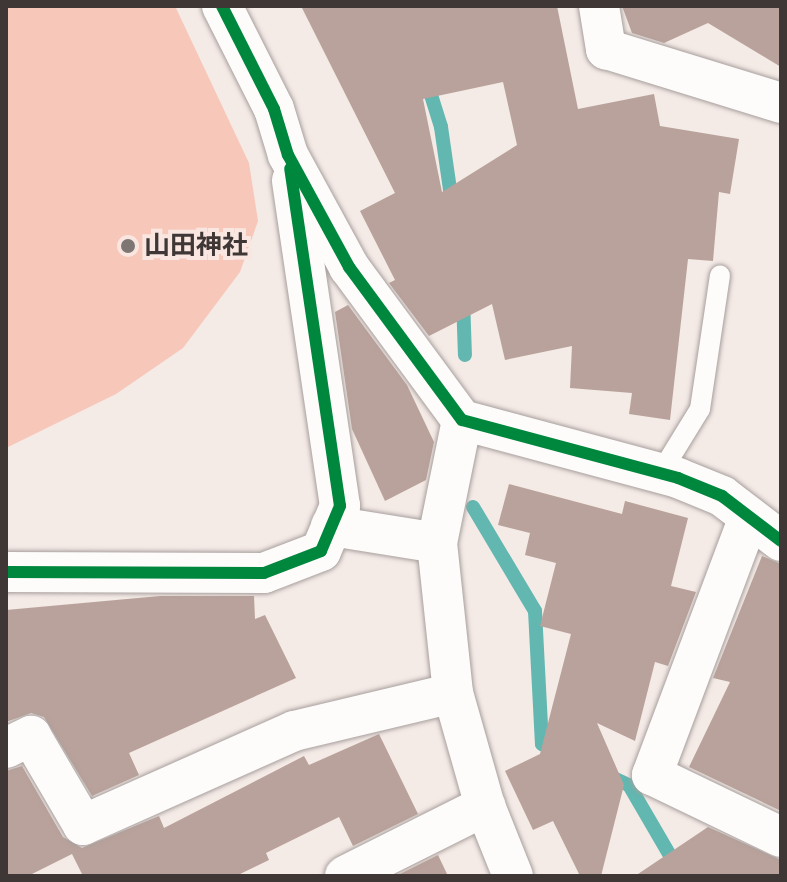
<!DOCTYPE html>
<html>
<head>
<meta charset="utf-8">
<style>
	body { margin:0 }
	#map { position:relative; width:787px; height:882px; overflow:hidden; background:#f4eae6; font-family:"DejaVu Sans","Noto Sans JP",sans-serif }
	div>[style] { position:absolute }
	.green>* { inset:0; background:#f7c7b9 }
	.stream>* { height:14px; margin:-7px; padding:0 7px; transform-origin:7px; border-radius:7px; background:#62b7b0 }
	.building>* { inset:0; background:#b9a29b }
	.roads { filter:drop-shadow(0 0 2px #a79f9d) drop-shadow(0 0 2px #a79f9d) }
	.service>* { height:20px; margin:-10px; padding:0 10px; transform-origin:10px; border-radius:10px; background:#fdfcfb }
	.minor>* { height:40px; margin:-20px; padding:0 20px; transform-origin:20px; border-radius:20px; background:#fdfcfb }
	.cycleway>* { height:12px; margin:-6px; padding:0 6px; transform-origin:6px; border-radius:6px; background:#00873e }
	.dots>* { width:22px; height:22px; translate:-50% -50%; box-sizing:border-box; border:4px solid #fae6e0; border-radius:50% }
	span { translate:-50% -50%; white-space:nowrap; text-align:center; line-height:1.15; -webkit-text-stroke:8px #fae6e0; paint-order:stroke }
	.poi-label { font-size:26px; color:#3f3735; font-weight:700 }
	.left { translate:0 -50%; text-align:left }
	.frame { position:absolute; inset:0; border:8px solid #3f3735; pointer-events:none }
</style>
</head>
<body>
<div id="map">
	<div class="green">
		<i style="clip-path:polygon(6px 6px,175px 6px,249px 163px,258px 221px,240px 272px,183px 348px,116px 394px,6px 448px)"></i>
	</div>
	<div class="stream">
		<i style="left:426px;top:79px;width:50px;rotate:72.6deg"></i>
		<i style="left:441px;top:127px;width:77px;rotate:81.8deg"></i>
		<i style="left:463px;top:299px;width:56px;rotate:88deg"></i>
		<i style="left:473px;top:507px;width:121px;rotate:59.2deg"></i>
		<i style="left:535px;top:611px;width:133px;rotate:87deg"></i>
		<i style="left:542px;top:744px;width:17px;rotate:24deg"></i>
		<i style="left:605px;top:774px;width:26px;rotate:25deg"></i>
		<i style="left:629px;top:785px;width:105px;rotate:59.8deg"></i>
	</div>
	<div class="building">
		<i style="clip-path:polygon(evenodd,301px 6px,557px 6px,578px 109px,654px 94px,660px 126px,739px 139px,730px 194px,719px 192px,713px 261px,688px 259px,670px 420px,629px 414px,632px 393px,570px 388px,572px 346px,505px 360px,492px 304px,429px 336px,389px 283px,395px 280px,360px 211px,395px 193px,301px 6px,503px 82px,517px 145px,442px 192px,423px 99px,503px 82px)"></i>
		<i style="clip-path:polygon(622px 6px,781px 6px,781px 67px,708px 23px,664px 43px,632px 33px)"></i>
		<i style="clip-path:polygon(348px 305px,407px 385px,434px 442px,426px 480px,385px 501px,352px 429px,335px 312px)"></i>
		<i style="clip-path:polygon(509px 484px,622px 514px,625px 501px,688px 518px,671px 586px,696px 592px,668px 666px,655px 662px,635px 741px,597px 723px,624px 785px,601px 876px,580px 876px,553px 821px,533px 830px,505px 771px,540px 754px,571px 634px,540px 626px,556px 563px,525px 555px,530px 533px,498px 525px)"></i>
		<i style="clip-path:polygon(762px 556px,781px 564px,781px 811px,689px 767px,730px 682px,713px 678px)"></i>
		<i style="clip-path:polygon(160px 596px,254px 596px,255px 619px,265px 615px,296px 678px,129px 753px,139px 775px,92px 796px,44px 717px,31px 713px,6px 722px,6px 610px)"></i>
		<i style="clip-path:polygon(379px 734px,418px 814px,353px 846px,339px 817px,266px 853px,269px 860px,236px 876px,83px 876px,72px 854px,28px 876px,6px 876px,6px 771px,22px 766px,63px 837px,82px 848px,159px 816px,164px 828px,304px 756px,309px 765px)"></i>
		<i style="clip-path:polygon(708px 827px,781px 860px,781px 876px,635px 876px)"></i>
		<i style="clip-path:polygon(438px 855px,448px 876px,396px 876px)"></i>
	</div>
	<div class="roads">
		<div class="service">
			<i style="left:660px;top:474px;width:76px;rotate:-58.4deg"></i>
			<i style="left:700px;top:409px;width:135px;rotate:-81.5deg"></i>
		</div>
		<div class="minor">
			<i style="left:222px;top:6px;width:115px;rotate:63.2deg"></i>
			<i style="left:274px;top:109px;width:48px;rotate:73.1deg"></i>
			<i style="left:288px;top:155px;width:128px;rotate:61.4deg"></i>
			<i style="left:349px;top:267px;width:190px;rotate:53.6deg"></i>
			<i style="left:462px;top:420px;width:224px;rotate:15deg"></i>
			<i style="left:678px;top:478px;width:48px;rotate:22.2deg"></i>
			<i style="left:722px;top:496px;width:74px;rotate:37.3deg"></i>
			<i style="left:599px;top:6px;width:44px;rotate:80.8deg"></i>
			<i style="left:606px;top:49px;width:183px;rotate:17.1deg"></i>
			<i style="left:462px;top:420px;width:126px;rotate:101.5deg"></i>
			<i style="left:437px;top:543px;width:151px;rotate:83.9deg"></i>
			<i style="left:453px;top:693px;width:117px;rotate:74.2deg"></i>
			<i style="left:485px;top:806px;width:75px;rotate:68.2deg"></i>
			<i style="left:749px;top:517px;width:276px;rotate:110.6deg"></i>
			<i style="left:652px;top:775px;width:143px;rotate:25.7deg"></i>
			<i style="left:331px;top:526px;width:107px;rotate:9.1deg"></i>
			<i style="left:6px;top:572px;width:258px;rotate:0.2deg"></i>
			<i style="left:264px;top:573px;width:61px;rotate:-21.1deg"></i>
			<i style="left:321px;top:551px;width:49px;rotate:-67.1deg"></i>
			<i style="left:340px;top:506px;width:329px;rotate:-98.4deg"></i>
			<i style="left:6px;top:748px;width:28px;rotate:-26deg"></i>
			<i style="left:31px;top:736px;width:103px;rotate:59.7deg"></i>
			<i style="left:83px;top:825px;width:231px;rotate:-24deg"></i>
			<i style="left:294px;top:731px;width:163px;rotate:-13.4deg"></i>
			<i style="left:345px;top:876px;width:157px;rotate:-26.6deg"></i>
		</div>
	</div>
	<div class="cycleway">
		<i style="left:222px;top:6px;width:115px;rotate:63.2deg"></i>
		<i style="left:274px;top:109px;width:48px;rotate:73.1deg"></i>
		<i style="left:288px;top:155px;width:128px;rotate:61.4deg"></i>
		<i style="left:349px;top:267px;width:190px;rotate:53.6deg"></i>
		<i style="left:462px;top:420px;width:224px;rotate:15deg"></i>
		<i style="left:678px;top:478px;width:48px;rotate:22.2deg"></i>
		<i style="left:722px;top:496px;width:74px;rotate:37.3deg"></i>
		<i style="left:6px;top:572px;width:258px;rotate:0.2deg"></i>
		<i style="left:264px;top:573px;width:61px;rotate:-21.1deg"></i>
		<i style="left:321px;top:551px;width:49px;rotate:-67.1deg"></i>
		<i style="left:340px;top:506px;width:341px;rotate:-98.4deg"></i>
	</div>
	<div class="dots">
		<i style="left:128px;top:246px;background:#7e7673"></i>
	</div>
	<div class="poi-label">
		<span class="left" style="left:144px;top:246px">山田神社</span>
	</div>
	<div class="frame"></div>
</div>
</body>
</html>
